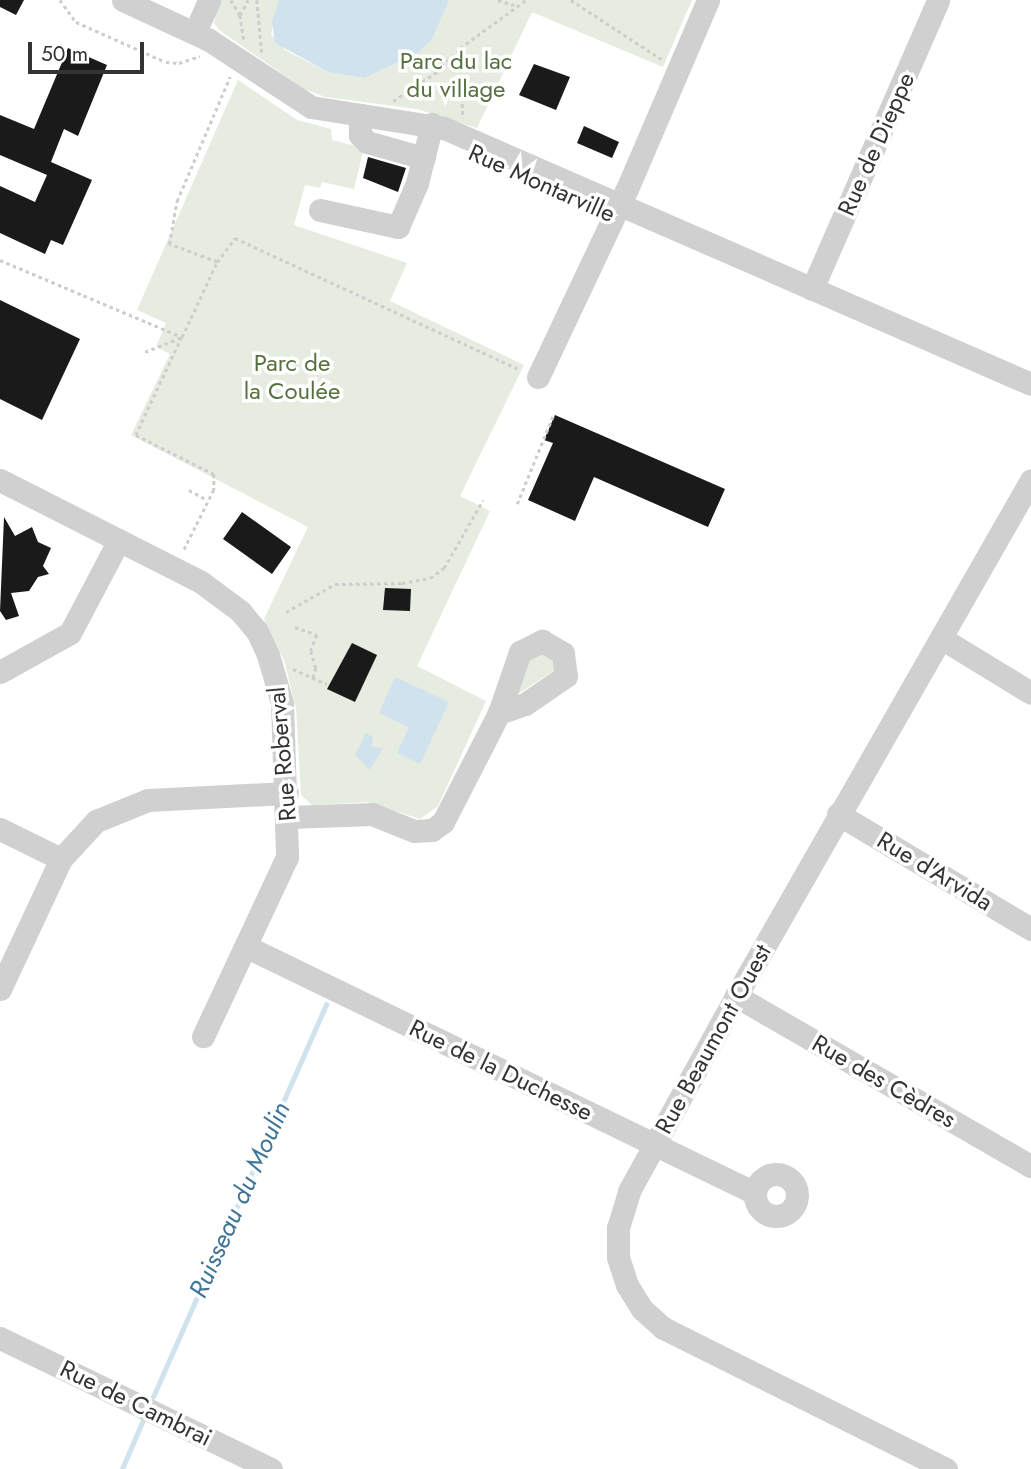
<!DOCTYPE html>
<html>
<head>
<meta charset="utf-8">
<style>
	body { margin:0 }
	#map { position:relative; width:1031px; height:1469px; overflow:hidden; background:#fff; font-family:Jost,sans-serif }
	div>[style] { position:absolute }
	.green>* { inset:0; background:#e6ecdf }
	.water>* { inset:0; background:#cfe2ee }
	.stream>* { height:4.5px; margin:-2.25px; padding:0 2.25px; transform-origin:2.25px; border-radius:2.25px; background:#cfe2ee }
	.building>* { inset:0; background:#1a1a1a }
	.path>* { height:2.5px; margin-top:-1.25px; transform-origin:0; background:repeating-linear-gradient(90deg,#cdcdcd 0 3.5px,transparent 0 7px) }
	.minor>* { height:23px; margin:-11.5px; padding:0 11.5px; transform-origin:11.5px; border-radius:11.5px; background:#d0d0d0 }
	.minor>.ring { margin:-11.5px; padding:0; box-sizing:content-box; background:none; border:23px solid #d0d0d0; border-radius:50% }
	span { translate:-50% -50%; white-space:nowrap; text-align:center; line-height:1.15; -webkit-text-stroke:7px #fff; paint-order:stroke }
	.park-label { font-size:24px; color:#56703f }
	.street-label { font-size:24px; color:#333 }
	.water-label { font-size:26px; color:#3f7597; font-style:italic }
	.scale { position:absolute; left:28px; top:42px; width:116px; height:32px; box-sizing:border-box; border:4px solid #333; border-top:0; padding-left:9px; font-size:21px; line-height:24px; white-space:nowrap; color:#333; -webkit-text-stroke:5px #fff; paint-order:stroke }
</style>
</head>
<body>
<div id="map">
	<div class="green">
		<i style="clip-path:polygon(219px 0,279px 0,271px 34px,285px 50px,328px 72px,364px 78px,418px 53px,449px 0,692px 0,663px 67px,532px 12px,477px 128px,417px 109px,325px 97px,304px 89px,219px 30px,214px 23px)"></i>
		<i style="clip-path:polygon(238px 80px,297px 120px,331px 129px,332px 140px,364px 148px,354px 189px,322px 182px,320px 188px,305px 185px,294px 225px,407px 263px,390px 301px,524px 365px,460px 496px,490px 511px,417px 666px,486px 701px,438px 806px,420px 819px,368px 802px,312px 805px,301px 795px,296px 708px,284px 660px,264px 619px,308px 527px,131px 435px,170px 354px,156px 347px,166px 323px,137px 310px)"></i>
		<i style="clip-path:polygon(546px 650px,558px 668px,518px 694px,530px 658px)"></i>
	</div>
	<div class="water">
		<i style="clip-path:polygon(279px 0,449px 0,432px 39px,418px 53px,364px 78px,328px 72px,275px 43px,272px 22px)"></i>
		<i style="clip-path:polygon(395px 677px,449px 702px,420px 764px,397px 753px,409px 727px,379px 713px)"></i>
		<i style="clip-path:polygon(366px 733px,373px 737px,371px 747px,383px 748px,370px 770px,355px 755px)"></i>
	</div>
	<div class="stream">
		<i style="left:153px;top:1397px;width:429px;rotate:-66.2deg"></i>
		<i style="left:122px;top:1469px;width:53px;rotate:-66.8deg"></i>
	</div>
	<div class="building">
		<i style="clip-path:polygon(0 0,24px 0,16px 15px,0 7px)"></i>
		<i style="clip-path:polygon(68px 48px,107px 65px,78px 136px,64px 129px,51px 162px,92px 180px,63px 245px,51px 240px,45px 254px,0 233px,0 186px,35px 202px,47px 175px,0 155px,0 115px,34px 129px)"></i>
		<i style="clip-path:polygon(534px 64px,570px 77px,556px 110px,519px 95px)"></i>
		<i style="clip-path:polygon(584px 126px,619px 142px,612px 158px,577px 143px)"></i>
		<i style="clip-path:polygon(368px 157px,406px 168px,398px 192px,363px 178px)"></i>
		<i style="clip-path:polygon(0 300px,80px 339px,42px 420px,0 399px)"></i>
		<i style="clip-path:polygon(555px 415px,725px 489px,708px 527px,594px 477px,575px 521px,528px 500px,553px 443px,544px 440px)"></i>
		<i style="clip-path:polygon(242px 512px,291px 547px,272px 574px,223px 539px)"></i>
		<i style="clip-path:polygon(4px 517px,15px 536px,32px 527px,38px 542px,51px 548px,43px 566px,49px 574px,38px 577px,29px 591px,11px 593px,19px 616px,6px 620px,0 611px)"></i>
		<i style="clip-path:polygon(385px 588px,411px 589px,410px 611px,383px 610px)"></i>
		<i style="clip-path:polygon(352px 643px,377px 655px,355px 702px,327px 689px)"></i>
	</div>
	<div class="path">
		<i style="left:60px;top:0;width:27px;rotate:54deg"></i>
		<i style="left:76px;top:22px;width:98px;rotate:24deg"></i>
		<i style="left:166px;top:62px;width:13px;rotate:4deg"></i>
		<i style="left:179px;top:63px;width:22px;rotate:-18deg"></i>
		<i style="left:231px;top:0;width:17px;rotate:59deg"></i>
		<i style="left:240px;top:15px;width:25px;rotate:81deg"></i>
		<i style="left:257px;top:0;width:54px;rotate:84.7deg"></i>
		<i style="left:498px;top:0;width:17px;rotate:17deg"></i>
		<i style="left:571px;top:0;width:108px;rotate:33.2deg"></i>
		<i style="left:240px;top:15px;width:17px;rotate:-62deg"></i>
		<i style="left:460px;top:48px;width:70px;rotate:87.5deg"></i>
		<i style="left:393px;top:101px;width:53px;rotate:-33.4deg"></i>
		<i style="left:437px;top:72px;width:33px;rotate:-46deg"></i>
		<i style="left:460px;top:48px;width:82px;rotate:-36deg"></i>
		<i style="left:0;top:260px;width:198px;rotate:22.9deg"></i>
		<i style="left:182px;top:337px;width:108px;rotate:115.1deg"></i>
		<i style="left:136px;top:435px;width:87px;rotate:26.6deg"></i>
		<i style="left:214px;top:474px;width:16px;rotate:90deg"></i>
		<i style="left:214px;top:490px;width:69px;rotate:116.6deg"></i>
		<i style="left:217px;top:262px;width:30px;rotate:-53deg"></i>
		<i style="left:235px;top:238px;width:313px;rotate:24.8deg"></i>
		<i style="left:145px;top:352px;width:40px;rotate:-22deg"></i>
		<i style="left:182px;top:337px;width:83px;rotate:-65deg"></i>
		<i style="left:217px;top:262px;width:51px;rotate:-159.4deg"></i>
		<i style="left:169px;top:244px;width:44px;rotate:-79.5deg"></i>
		<i style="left:177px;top:201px;width:135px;rotate:-66.9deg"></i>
		<i style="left:189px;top:490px;width:21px;rotate:28deg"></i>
		<i style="left:517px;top:504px;width:95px;rotate:-67.8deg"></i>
		<i style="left:286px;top:612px;width:56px;rotate:-29.7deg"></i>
		<i style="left:335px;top:584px;width:67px;rotate:-0.9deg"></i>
		<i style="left:402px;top:583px;width:28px;rotate:-10deg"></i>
		<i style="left:430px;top:578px;width:17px;rotate:-36deg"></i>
		<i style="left:444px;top:568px;width:78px;rotate:-60.2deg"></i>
		<i style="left:295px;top:627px;width:23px;rotate:20deg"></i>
		<i style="left:317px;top:635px;width:17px;rotate:111deg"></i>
		<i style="left:311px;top:651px;width:18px;rotate:74deg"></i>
		<i style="left:316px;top:668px;width:10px;rotate:107deg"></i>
		<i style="left:293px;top:669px;width:37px;rotate:24deg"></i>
	</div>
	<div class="minor">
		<i style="left:123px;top:0;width:95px;rotate:24.9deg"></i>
		<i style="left:209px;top:40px;width:122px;rotate:33.3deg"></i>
		<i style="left:311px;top:107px;width:135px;rotate:9deg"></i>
		<i style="left:444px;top:128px;width:640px;rotate:23.56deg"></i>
		<i style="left:195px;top:32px;width:35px;rotate:-66deg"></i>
		<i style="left:360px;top:115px;width:20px;rotate:90deg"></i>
		<i style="left:360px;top:135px;width:10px;rotate:45deg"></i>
		<i style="left:367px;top:142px;width:59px;rotate:15.7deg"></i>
		<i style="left:320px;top:210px;width:80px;rotate:12.3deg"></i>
		<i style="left:398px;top:227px;width:48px;rotate:-66.6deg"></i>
		<i style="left:417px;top:183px;width:61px;rotate:-75.7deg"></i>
		<i style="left:812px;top:289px;width:315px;rotate:-66.4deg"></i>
		<i style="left:538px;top:377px;width:208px;rotate:-64.7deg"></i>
		<i style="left:627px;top:189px;width:206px;rotate:-66.8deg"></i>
		<i style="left:0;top:480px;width:225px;rotate:26.9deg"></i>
		<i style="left:201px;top:582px;width:49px;rotate:36.6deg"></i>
		<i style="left:240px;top:611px;width:26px;rotate:50deg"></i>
		<i style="left:257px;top:631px;width:26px;rotate:65deg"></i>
		<i style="left:268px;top:655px;width:50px;rotate:73.7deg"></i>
		<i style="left:282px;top:703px;width:154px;rotate:88.1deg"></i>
		<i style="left:287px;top:857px;width:198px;rotate:115.1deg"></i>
		<i style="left:941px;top:638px;width:105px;rotate:31.4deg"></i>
		<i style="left:542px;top:641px;width:24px;rotate:30deg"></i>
		<i style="left:563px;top:653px;width:23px;rotate:83deg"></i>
		<i style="left:566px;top:676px;width:50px;rotate:145.7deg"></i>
		<i style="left:525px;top:704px;width:28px;rotate:161deg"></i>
		<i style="left:499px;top:713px;width:65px;rotate:-71deg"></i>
		<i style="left:520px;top:652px;width:25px;rotate:-27deg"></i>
		<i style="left:0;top:672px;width:80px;rotate:-29.1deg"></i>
		<i style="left:70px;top:633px;width:105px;rotate:-62.2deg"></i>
		<i style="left:838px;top:814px;width:225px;rotate:30.8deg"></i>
		<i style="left:289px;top:817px;width:83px;rotate:-2.1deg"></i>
		<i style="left:372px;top:814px;width:45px;rotate:22deg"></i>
		<i style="left:414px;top:831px;width:18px;rotate:-3deg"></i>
		<i style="left:432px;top:830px;width:14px;rotate:-36deg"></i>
		<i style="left:443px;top:822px;width:123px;rotate:-62.8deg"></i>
		<i style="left:0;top:829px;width:68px;rotate:26.2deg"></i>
		<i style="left:247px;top:947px;width:564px;rotate:25.84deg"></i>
		<i style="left:0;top:989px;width:144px;rotate:-64.9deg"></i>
		<i style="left:61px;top:859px;width:52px;rotate:-47.4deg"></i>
		<i style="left:96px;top:821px;width:56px;rotate:-22deg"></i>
		<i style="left:148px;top:800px;width:139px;rotate:-2.9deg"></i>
		<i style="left:736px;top:996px;width:340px;rotate:30deg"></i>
		<i class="ring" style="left:755px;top:1174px;width:19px;height:19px"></i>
		<i style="left:0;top:1338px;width:301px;rotate:25.8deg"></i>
		<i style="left:946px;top:1469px;width:316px;rotate:-153.5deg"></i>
		<i style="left:663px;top:1328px;width:28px;rotate:-138deg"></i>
		<i style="left:642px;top:1309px;width:28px;rotate:-122deg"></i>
		<i style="left:627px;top:1285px;width:29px;rotate:-108deg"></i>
		<i style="left:618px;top:1257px;width:29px;rotate:-90deg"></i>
		<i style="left:618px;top:1228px;width:39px;rotate:-73deg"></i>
		<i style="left:629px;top:1191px;width:222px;rotate:-61.2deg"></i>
		<i style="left:736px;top:996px;width:594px;rotate:-60.24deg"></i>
	</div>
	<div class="park-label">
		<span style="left:456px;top:75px">Parc du lac<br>du village</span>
		<span style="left:292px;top:377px">Parc de<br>la Coulée</span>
	</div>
	<div class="street-label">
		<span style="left:876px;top:144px;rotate:-66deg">Rue de Dieppe</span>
		<span style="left:542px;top:183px;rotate:24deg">Rue Montarville</span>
		<span style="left:282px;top:754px;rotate:-95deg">Rue Roberval</span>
		<span style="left:935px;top:871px;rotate:31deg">Rue d'Arvida</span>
		<span style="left:713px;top:1039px;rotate:-61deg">Rue Beaumont Ouest</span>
		<span style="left:501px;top:1070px;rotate:26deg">Rue de la Duchesse</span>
		<span style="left:884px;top:1081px;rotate:30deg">Rue des Cèdres</span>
		<span style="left:136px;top:1403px;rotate:26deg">Rue de Cambrai</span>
	</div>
	<div class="water-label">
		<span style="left:240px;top:1200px;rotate:-66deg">Ruisseau du Moulin</span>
	</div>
	<div class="scale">50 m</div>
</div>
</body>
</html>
